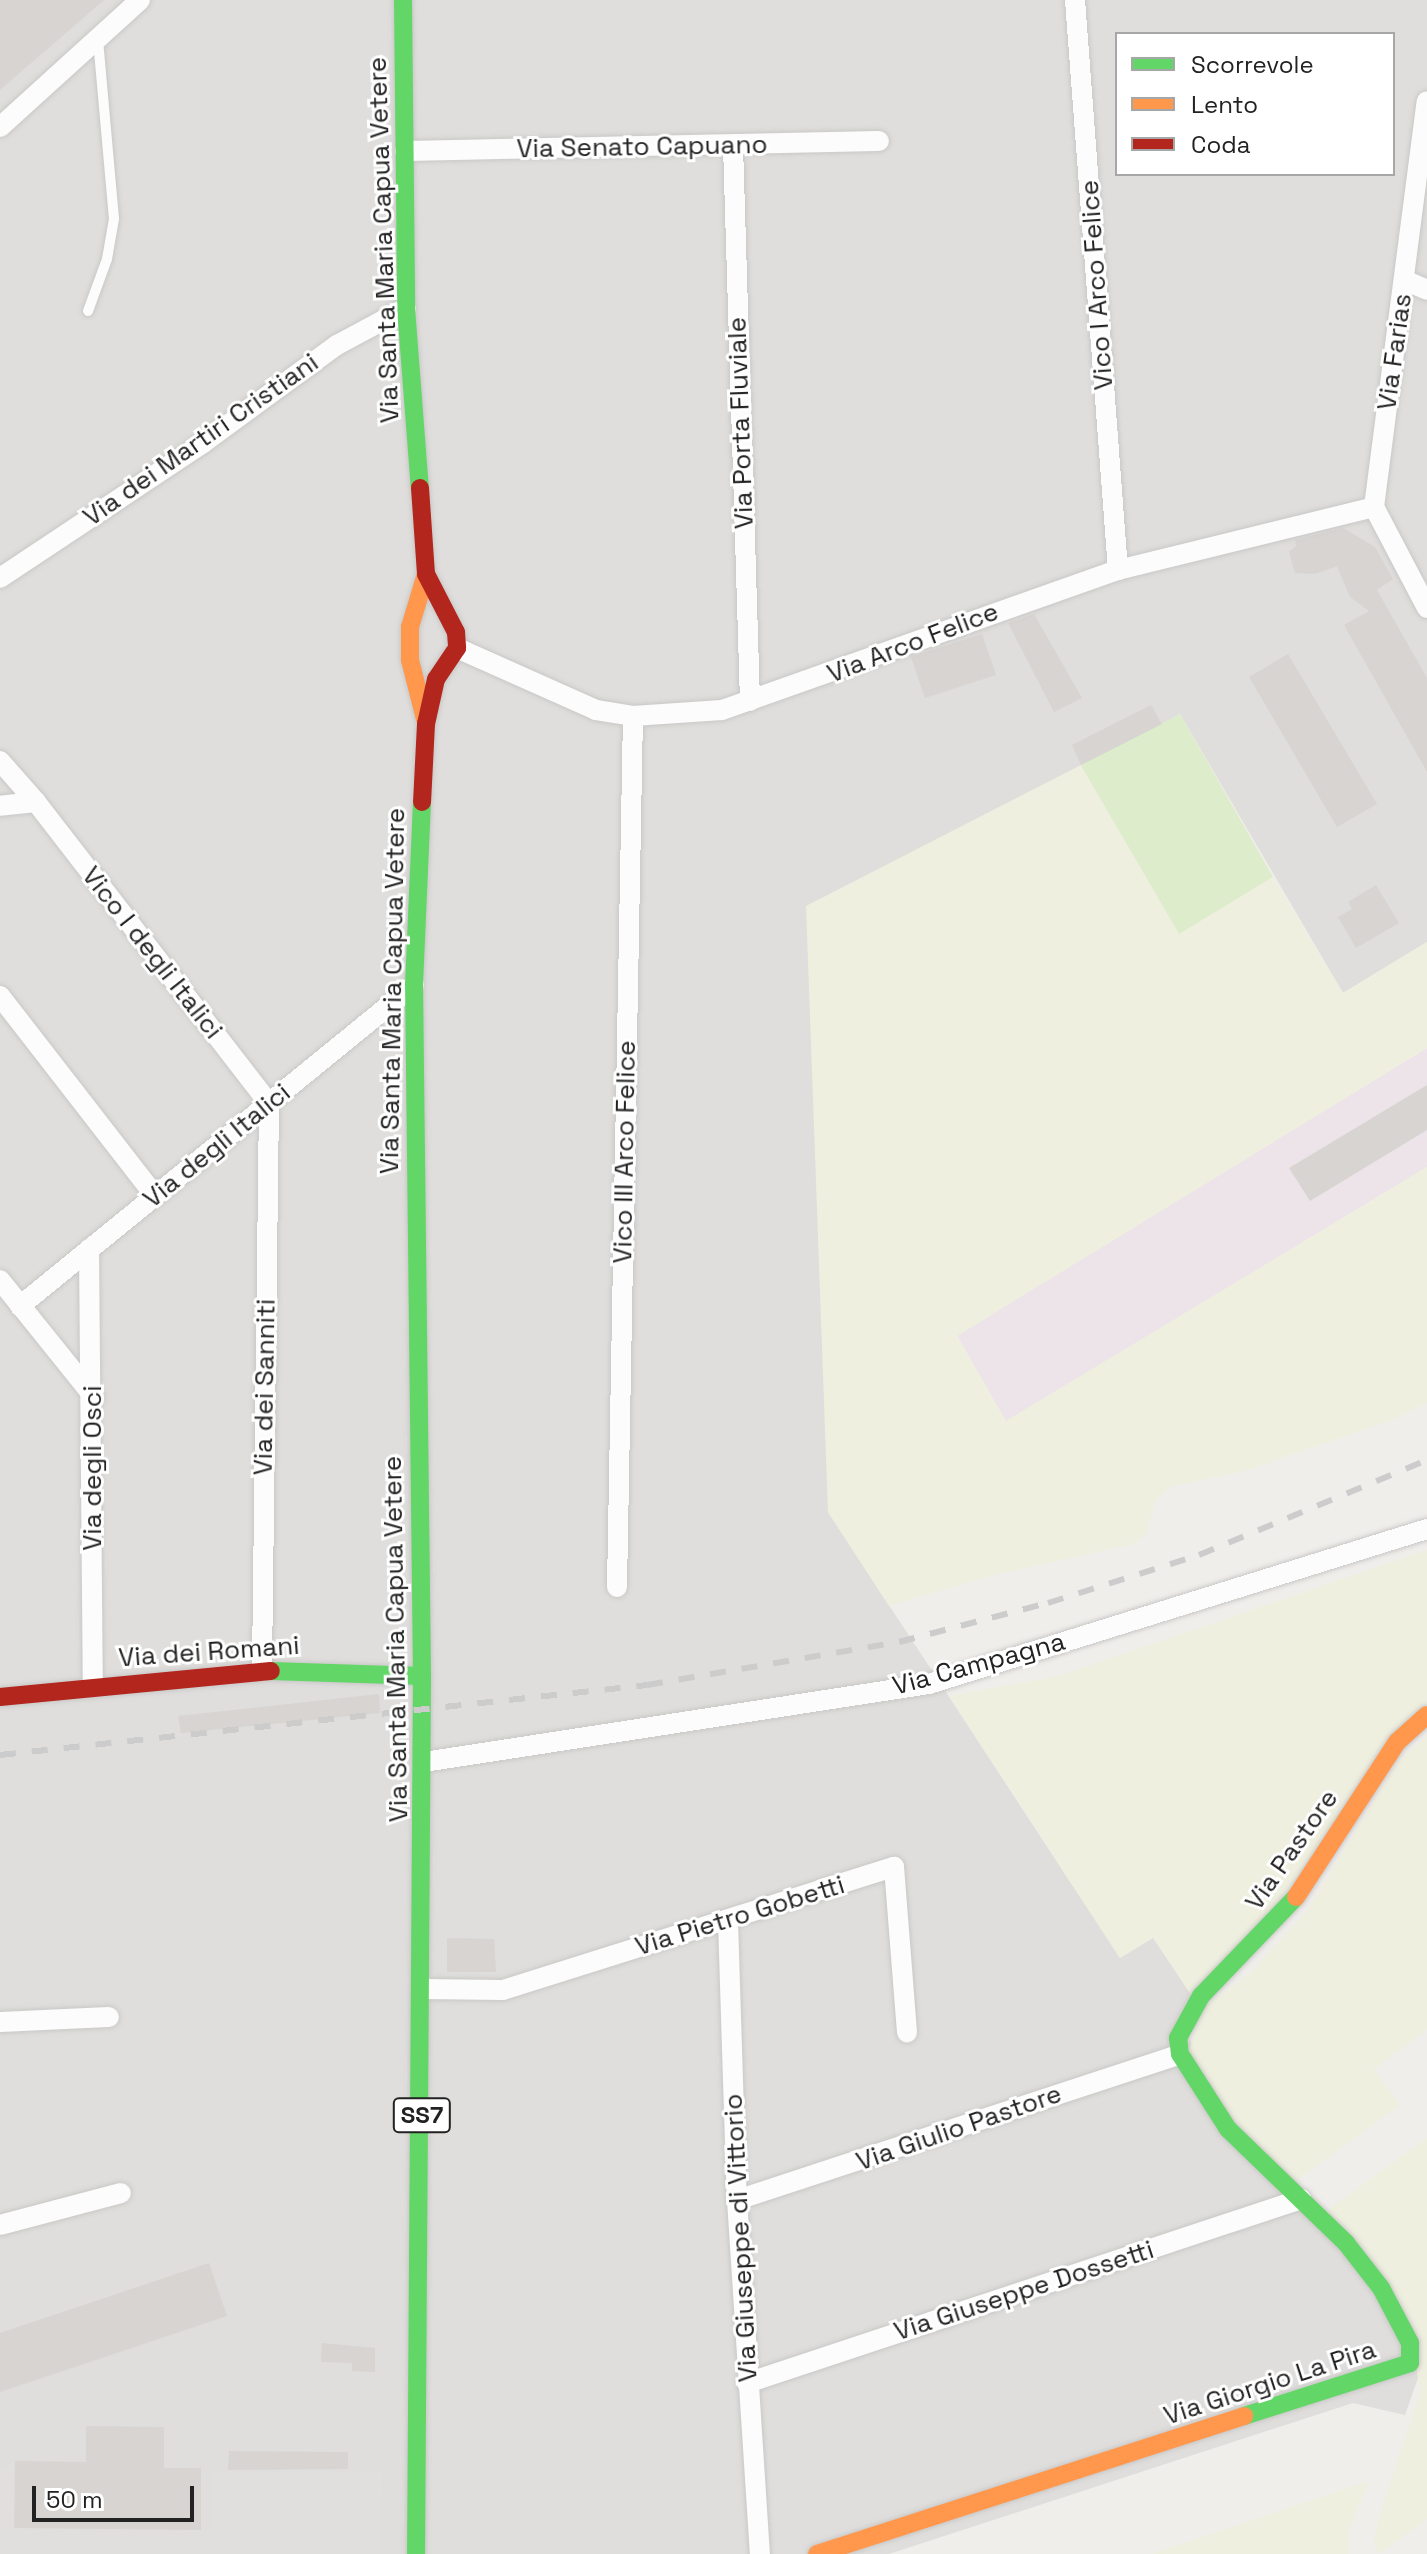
<!DOCTYPE html>
<html>
<head>
<meta charset="utf-8">
<style>
	body { margin:0 }
	#map { position:relative; width:1427px; height:2554px; overflow:hidden; background:#f0eeeb; font-family:"Space Grotesk",sans-serif }
	div>[style] { position:absolute }
	.residential>* { inset:0; background:#dfdedc }
	.industrial>* { inset:0; background:#ede4e9 }
	.farmland>* { inset:0; background:#efefdf }
	.grass>* { inset:0; background:#ddeccb }
	.parking>* { inset:0; background:#e0dfde }
	.building>* { inset:0; background:#d7d4d2 }
	.roads { filter:drop-shadow(0 0 2px #c9c8c7) drop-shadow(0 0 2px #c9c8c7) }
	.lane>* { height:10px; margin:-5px; padding:0 5px; transform-origin:5px; border-radius:5px; background:#fdfcfc }
	.street>* { height:20px; margin:-10px; padding:0 10px; transform-origin:10px; border-radius:10px; background:#fdfcfc }
	.fast>* { height:18px; margin:-9px; padding:0 9px; transform-origin:9px; border-radius:9px; background:#63d668 }
	.slow>* { height:18px; margin:-9px; padding:0 9px; transform-origin:9px; border-radius:9px; background:#ff974d }
	.jam>* { height:18px; margin:-9px; padding:0 9px; transform-origin:9px; border-radius:9px; background:#b3261e }
	.rail>* { height:6px; margin-top:-3px; transform-origin:0; background:repeating-linear-gradient(90deg,#ccc 0 16px,transparent 0 32px) }
	span { translate:-50% -50%; white-space:nowrap; text-align:center; line-height:1.15; -webkit-text-stroke:6px #fff; paint-order:stroke }
	.shield-label span { padding:2px 6px; background:#fff; border:2px solid; border-radius:6px; -webkit-text-stroke-width:0 }
	.shield-label { font-size:24px; color:#222; font-weight:700 }
	.street-label { font-size:26px; color:#222 }
	.legend { position:absolute; left:1115px; top:32px; width:280px; height:144px; box-sizing:border-box; background:#fff; border:2px solid #a7a7a7; margin:0; padding:10px 14px; list-style:none; font-size:24px; color:#222 }
	.legend li { display:flex; align-items:center; gap:16px; height:40px }
	.legend b { width:40px; border:2px solid #a7a7a7 }
	.scale { position:absolute; left:32px; top:2486px; width:162px; height:36px; box-sizing:border-box; border:4px solid #222; border-top:0; padding-left:10px; font-size:24px; line-height:28px; white-space:nowrap; color:#222; -webkit-text-stroke:6px #fff; paint-order:stroke }
</style>
</head>
<body>
<div id="map">
	<div class="residential">
		<i style="clip-path:polygon(evenodd,0 0,1427px 0,1427px 942px,1343px 993px,1180px 714px,1162px 724px,828px 1512px,1120px 1958px,1153px 1937px,1201px 2010px,1187px 2037px,1413px 2336px,1418px 2378px,1405px 2415px,1353px 2403px,889px 2554px,0 2554px,0 0,1117px 34px,1393px 34px,1393px 174px,1117px 174px,1117px 34px)"></i>
	</div>
	<div class="industrial">
		<i style="clip-path:polygon(1427px 1048px,1427px 1167px,1006px 1422px,957px 1335px)"></i>
	</div>
	<div class="farmland">
		<i style="clip-path:polygon(1081px 765px,1179px 933px,1273px 877px,1343px 993px,1427px 942px,1427px 1048px,957px 1336px,1006px 1421px,1427px 1167px,1427px 1403px,1390px 1421px,1244px 1471px,1170px 1487px,1155px 1502px,1147px 1533px,1133px 1544px,990px 1576px,889px 1606px,828px 1512px,806px 906px)"></i>
		<i style="clip-path:polygon(1427px 1550px,1427px 1705px,1281px 1906px,1192px 1996px,1153px 1938px,1120px 1958px,949px 1696px,1059px 1676px)"></i>
		<i style="clip-path:polygon(1427px 1736px,1427px 2030px,1374px 2069px,1400px 2105px,1295px 2182px,1234px 2122px,1189px 2051px,1201px 2010px,1248px 1975px,1307px 1911px,1398px 1762px)"></i>
		<i style="clip-path:polygon(1427px 2138px,1427px 2519px,1379px 2554px,1374px 2543px,1377px 2524px,1420px 2394px,1413px 2336px,1325px 2212px)"></i>
		<i style="clip-path:polygon(1369px 2481px,1349px 2529px,1348px 2554px,1152px 2554px)"></i>
	</div>
	<div class="grass">
		<i style="clip-path:polygon(1180px 714px,1273px 877px,1179px 934px,1081px 765px)"></i>
	</div>
	<div class="parking">
		<i style="clip-path:polygon(15px 2461px,15px 2528px,211px 2530px,211px 2472px,382px 2472px,380px 2554px,0 2554px,0 2469px)"></i>
	</div>
	<div class="building">
		<i style="clip-path:polygon(0 0,104px 0,0 90px)"></i>
		<i style="clip-path:polygon(1343px 528px,1375px 547px,1393px 579px,1377px 590px,1427px 678px,1427px 772px,1344px 625px,1369px 611px,1350px 597px,1337px 566px,1315px 574px,1295px 573px,1289px 552px,1296px 546px,1295px 540px)"></i>
		<i style="clip-path:polygon(1034px 614px,1082px 698px,1054px 712px,1008px 623px)"></i>
		<i style="clip-path:polygon(982px 634px,996px 675px,925px 698px,911px 657px)"></i>
		<i style="clip-path:polygon(1288px 654px,1377px 804px,1337px 827px,1249px 677px)"></i>
		<i style="clip-path:polygon(1151px 705px,1162px 724px,1081px 765px,1072px 745px)"></i>
		<i style="clip-path:polygon(1376px 885px,1399px 923px,1356px 948px,1338px 917px,1352px 909px,1348px 902px)"></i>
		<i style="clip-path:polygon(1427px 1085px,1427px 1130px,1310px 1201px,1289px 1168px)"></i>
		<i style="clip-path:polygon(379px 1694px,380px 1713px,181px 1733px,178px 1716px)"></i>
		<i style="clip-path:polygon(447px 1938px,494px 1939px,496px 1972px,447px 1972px)"></i>
		<i style="clip-path:polygon(209px 2263px,227px 2316px,0 2392px,0 2333px)"></i>
		<i style="clip-path:polygon(322px 2343px,375px 2348px,375px 2372px,352px 2371px,352px 2363px,321px 2362px)"></i>
		<i style="clip-path:polygon(86px 2426px,164px 2427px,164px 2468px,201px 2468px,201px 2530px,14px 2528px,15px 2461px,86px 2462px)"></i>
		<i style="clip-path:polygon(229px 2451px,348px 2452px,348px 2469px,228px 2470px)"></i>
	</div>
	<div class="roads">
		<div class="lane">
			<i style="left:88px;top:311px;width:55px;rotate:-69.9deg"></i>
			<i style="left:107px;top:259px;width:41px;rotate:-80.1deg"></i>
			<i style="left:114px;top:219px;width:179px;rotate:-95.1deg"></i>
		</div>
		<div class="street">
			<i style="left:1075px;top:0;width:572px;rotate:85.69deg"></i>
			<i style="left:0;top:127px;width:189px;rotate:-42.2deg"></i>
			<i style="left:733px;top:145px;width:556px;rotate:88.25deg"></i>
			<i style="left:405px;top:151px;width:474px;rotate:-1.2deg"></i>
			<i style="left:1404px;top:280px;width:25px;rotate:23deg"></i>
			<i style="left:1374px;top:507px;width:409px;rotate:-82.6deg"></i>
			<i style="left:1374px;top:507px;width:114px;rotate:62.3deg"></i>
			<i style="left:0;top:578px;width:244px;rotate:-33.6deg"></i>
			<i style="left:203px;top:443px;width:166px;rotate:-36.2deg"></i>
			<i style="left:337px;top:345px;width:78px;rotate:-28.2deg"></i>
			<i style="left:457px;top:648px;width:152px;rotate:24deg"></i>
			<i style="left:596px;top:710px;width:37px;rotate:9deg"></i>
			<i style="left:633px;top:716px;width:89px;rotate:-3.9deg"></i>
			<i style="left:722px;top:710px;width:420px;rotate:-19.5deg"></i>
			<i style="left:1118px;top:570px;width:264px;rotate:-13.8deg"></i>
			<i style="left:0;top:761px;width:55px;rotate:48.7deg"></i>
			<i style="left:36px;top:802px;width:36px;rotate:174deg"></i>
			<i style="left:36px;top:802px;width:381px;rotate:52.3deg"></i>
			<i style="left:269px;top:1103px;width:568px;rotate:90.71deg"></i>
			<i style="left:0;top:996px;width:253px;rotate:52.2deg"></i>
			<i style="left:89px;top:1249px;width:437px;rotate:89.5deg"></i>
			<i style="left:0;top:1280px;width:150px;rotate:51.2deg"></i>
			<i style="left:20px;top:1306px;width:508px;rotate:-39.17deg"></i>
			<i style="left:617px;top:1587px;width:871px;rotate:-88.95deg"></i>
			<i style="left:424px;top:1762px;width:511px;rotate:-8.78deg"></i>
			<i style="left:929px;top:1684px;width:522px;rotate:-17.29deg"></i>
			<i style="left:728px;top:1921px;width:279px;rotate:88.2deg"></i>
			<i style="left:737px;top:2200px;width:355px;rotate:86.3deg"></i>
			<i style="left:423px;top:1989px;width:80px;rotate:0.7deg"></i>
			<i style="left:503px;top:1990px;width:410px;rotate:-17.5deg"></i>
			<i style="left:894px;top:1867px;width:166px;rotate:85.5deg"></i>
			<i style="left:0;top:2022px;width:109px;rotate:-2.6deg"></i>
			<i style="left:737px;top:2200px;width:466px;rotate:-18.2deg"></i>
			<i style="left:0;top:2225px;width:125px;rotate:-14.8deg"></i>
			<i style="left:747px;top:2383px;width:584px;rotate:-18.37deg"></i>
		</div>
		<div class="fast">
			<i style="left:403px;top:0;width:308px;rotate:89.4deg"></i>
			<i style="left:406px;top:308px;width:181px;rotate:85.6deg"></i>
			<i style="left:271px;top:1671px;width:151px;rotate:1.9deg"></i>
			<i style="left:422px;top:1676px;width:878px;rotate:90.39deg"></i>
			<i style="left:422px;top:1676px;width:691px;rotate:-90.66deg"></i>
			<i style="left:414px;top:985px;width:183px;rotate:-87.5deg"></i>
			<i style="left:1244px;top:2416px;width:174px;rotate:-17.7deg"></i>
			<i style="left:1410px;top:2363px;width:20px;rotate:-90deg"></i>
			<i style="left:1410px;top:2343px;width:62px;rotate:-117.8deg"></i>
			<i style="left:1381px;top:2288px;width:57px;rotate:-127.9deg"></i>
			<i style="left:1346px;top:2243px;width:164px;rotate:-136deg"></i>
			<i style="left:1228px;top:2129px;width:89px;rotate:-122.6deg"></i>
			<i style="left:1180px;top:2054px;width:16px;rotate:-97deg"></i>
			<i style="left:1178px;top:2038px;width:48px;rotate:-61.3deg"></i>
			<i style="left:1201px;top:1996px;width:137px;rotate:-46.2deg"></i>
		</div>
		<div class="slow">
			<i style="left:425px;top:719px;width:61px;rotate:-104.3deg"></i>
			<i style="left:410px;top:660px;width:33px;rotate:-90deg"></i>
			<i style="left:410px;top:627px;width:55px;rotate:-73.2deg"></i>
			<i style="left:1296px;top:1897px;width:185px;rotate:-56.9deg"></i>
			<i style="left:1397px;top:1742px;width:40px;rotate:-42deg"></i>
			<i style="left:817px;top:2554px;width:449px;rotate:-17.9deg"></i>
		</div>
		<div class="jam">
			<i style="left:420px;top:488px;width:86px;rotate:86deg"></i>
			<i style="left:426px;top:574px;width:65px;rotate:62.7deg"></i>
			<i style="left:456px;top:632px;width:16px;rotate:86deg"></i>
			<i style="left:457px;top:648px;width:37px;rotate:124deg"></i>
			<i style="left:436px;top:679px;width:46px;rotate:102.5deg"></i>
			<i style="left:426px;top:724px;width:78px;rotate:92.9deg"></i>
			<i style="left:0;top:1697px;width:272px;rotate:-5.5deg"></i>
		</div>
	</div>
	<div class="rail">
		<i style="left:0;top:1755px;width:651px;rotate:-6.17deg"></i>
		<i style="left:647px;top:1685px;width:256px;rotate:-9.7deg"></i>
		<i style="left:899px;top:1642px;width:154px;rotate:-14.7deg"></i>
		<i style="left:1048px;top:1603px;width:158px;rotate:-17.6deg"></i>
		<i style="left:1199px;top:1555px;width:247px;rotate:-22.6deg"></i>
	</div>
	<div class="shield-label">
		<span style="left:422px;top:2115px">SS7</span>
	</div>
	<div class="street-label">
		<span style="left:642px;top:147px;rotate:-1deg">Via Senato Capuano</span>
		<span style="left:384px;top:240px;rotate:-92deg">Via Santa Maria Capua Vetere</span>
		<span style="left:1097px;top:285px;rotate:-94deg">Vico I Arco Felice</span>
		<span style="left:1395px;top:352px;rotate:-82deg">Via Farias</span>
		<span style="left:741px;top:423px;rotate:-92deg">Via Porta Fluviale</span>
		<span style="left:201px;top:440px;rotate:-35deg">Via dei Martiri Cristiani</span>
		<span style="left:913px;top:643px;rotate:-21deg">Via Arco Felice</span>
		<span style="left:152px;top:953px;rotate:52deg">Vico I degli Italici</span>
		<span style="left:393px;top:991px;rotate:-89deg">Via Santa Maria Capua Vetere</span>
		<span style="left:217px;top:1146px;rotate:-39deg">Via degli Italici</span>
		<span style="left:625px;top:1152px;rotate:-89deg">Vico III Arco Felice</span>
		<span style="left:265px;top:1387px;rotate:-89deg">Via dei Sanniti</span>
		<span style="left:93px;top:1468px;rotate:-90deg">Via degli Osci</span>
		<span style="left:396px;top:1639px;rotate:-91deg">Via Santa Maria Capua Vetere</span>
		<span style="left:209px;top:1652px;rotate:-4deg">Via dei Romani</span>
		<span style="left:979px;top:1664px;rotate:-15deg">Via Campagna</span>
		<span style="left:1292px;top:1850px;rotate:-55deg">Via Pastore</span>
		<span style="left:740px;top:1916px;rotate:-17deg">Via Pietro Gobetti</span>
		<span style="left:959px;top:2128px;rotate:-19deg">Via Giulio Pastore</span>
		<span style="left:741px;top:2238px;rotate:-93deg">Via Giuseppe di Vittorio</span>
		<span style="left:1024px;top:2291px;rotate:-18deg">Via Giuseppe Dossetti</span>
		<span style="left:1270px;top:2383px;rotate:-18deg">Via Giorgio La Pira</span>
	</div>
	<ul class="legend">
	<li><b style="height:10px;background:#63d668"></b>Scorrevole</li>
	<li><b style="height:10px;background:#ff974d"></b>Lento</li>
	<li><b style="height:10px;background:#b3261e"></b>Coda</li>
	</ul>
	<div class="scale">50 m</div>
</div>
</body>
</html>
